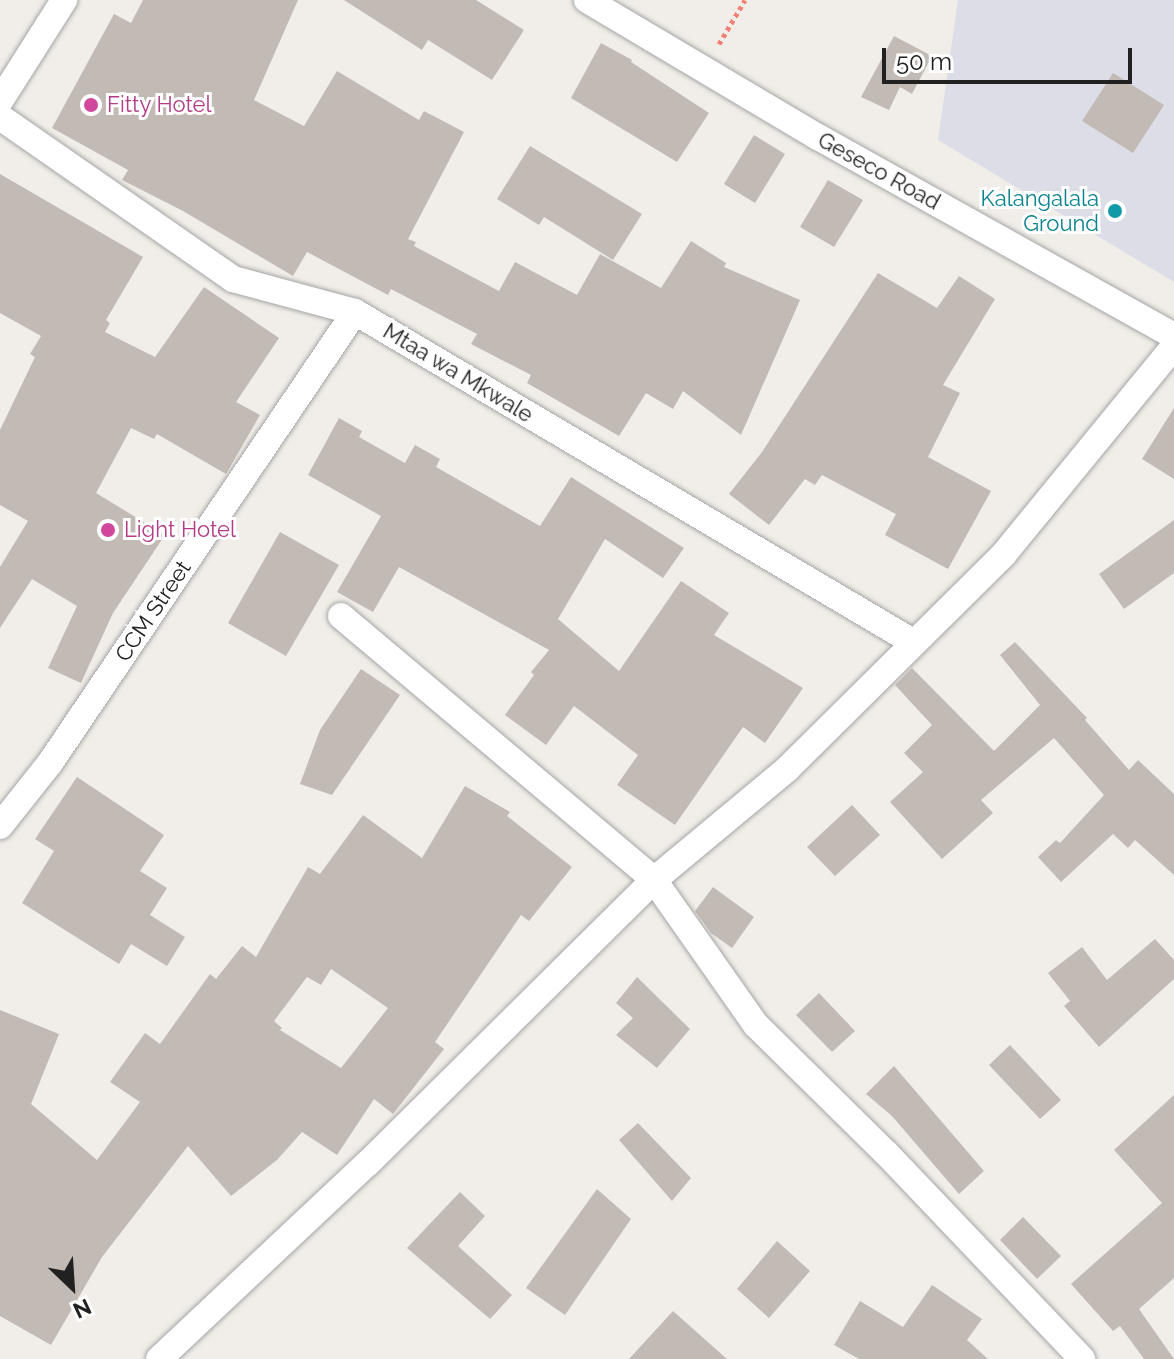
<!DOCTYPE html>
<html>
<head>
<meta charset="utf-8">
<style>
	body { margin:0 }
	#map { position:relative; width:1174px; height:1359px; overflow:hidden; background:#f1eee9; font-family:Raleway,sans-serif }
	div>[style] { position:absolute }
	.plaza>* { inset:0; background:#dddde7 }
	.building>* { inset:0; background:#c2bab5 }
	.path>* { height:5px; margin-top:-2.5px; transform-origin:0; background:repeating-linear-gradient(90deg,#f48177 0 4px,transparent 0 8px) }
	.roads { filter:drop-shadow(0 0 2px #a5a5a5) drop-shadow(0 0 2px #a5a5a5) }
	.street>* { height:26px; margin:-13px; padding:0 13px; transform-origin:13px; border-radius:13px; background:#fff }
	.dots>* { width:22px; height:22px; translate:-50% -50%; box-sizing:border-box; border:4px solid #fff; border-radius:50% }
	span { translate:-50% -50%; white-space:nowrap; text-align:center; line-height:1.15; -webkit-text-stroke:6px #fff; paint-order:stroke }
	.hotel-label { font-size:22px; color:#b23c85 }
	.left { translate:0 -50%; text-align:left }
	.street-label { font-size:22px; color:#212121 }
	.culture-label { font-size:22px; color:#0d838f }
	.right { translate:-100% -50%; text-align:right }
	.north { position:absolute; left:32px; top:1247px; width:80px; height:80px; -webkit-text-stroke:6px #fff; paint-order:stroke; rotate:155deg; font-size:22px; font-weight:700; line-height:32px; text-align:center; color:#212121 }
	.north::after { content:''; display:block; margin:auto; width:28px; height:36px; background:#212121; clip-path:polygon(50% 0,100% 100%,50% 72%,0 100%) }
	.scale { position:absolute; left:882px; top:48px; width:250px; height:36px; box-sizing:border-box; border:4px solid #212121; border-top:0; padding-left:10px; font-size:24px; line-height:28px; white-space:nowrap; color:#212121; -webkit-text-stroke:6px #fff; paint-order:stroke }
</style>
</head>
<body>
<div id="map">
	<div class="plaza">
		<i style="clip-path:polygon(958px 0,1174px 0,1174px 282px,938px 140px)"></i>
	</div>
	<div class="building">
		<i style="clip-path:polygon(143px 0,298px 0,254px 100px,304px 126px,337px 71px,419px 120px,424px 111px,464px 132px,408px 239px,416px 242px,414px 246px,499px 291px,515px 262px,577px 295px,600px 254px,661px 288px,691px 241px,726px 263px,724px 267px,800px 300px,741px 435px,683px 391px,673px 409px,646px 393px,619px 436px,527px 383px,531px 375px,471px 344px,477px 334px,391px 289px,388px 295px,307px 252px,293px 276px,183px 211px,122px 180px,128px 170px,52px 128px,114px 14px,131px 23px)"></i>
		<i style="clip-path:polygon(344px 0,476px 0,524px 30px,492px 80px,428px 40px,422px 50px)"></i>
		<i style="clip-path:polygon(894px 36px,932px 56px,912px 94px,900px 87px,889px 110px,861px 97px)"></i>
		<i style="clip-path:polygon(601px 43px,632px 60px,631px 62px,709px 113px,677px 162px,571px 98px)"></i>
		<i style="clip-path:polygon(1113px 73px,1164px 105px,1133px 153px,1082px 121px)"></i>
		<i style="clip-path:polygon(754px 135px,785px 154px,755px 203px,724px 184px)"></i>
		<i style="clip-path:polygon(530px 146px,642px 214px,613px 260px,544px 217px,539px 225px,497px 199px)"></i>
		<i style="clip-path:polygon(0 174px,143px 257px,106px 320px,110px 323px,105px 332px,155px 357px,204px 287px,279px 338px,236px 402px,260px 415px,226px 474px,157px 434px,154px 439px,131px 428px,96px 493px,165px 535px,113px 613px,81px 683px,48px 668px,77px 606px,32px 579px,0 628px,0 567px,28px 521px,0 505px,0 430px,35px 357px,30px 354px,41px 336px,0 313px)"></i>
		<i style="clip-path:polygon(828px 180px,863px 200px,834px 247px,800px 227px)"></i>
		<i style="clip-path:polygon(878px 273px,937px 308px,959px 276px,995px 299px,943px 385px,960px 393px,928px 457px,991px 491px,948px 569px,885px 535px,896px 514px,822px 475px,815px 485px,805px 479px,769px 525px,729px 494px,762px 452px)"></i>
		<i style="clip-path:polygon(1174px 408px,1174px 479px,1142px 459px)"></i>
		<i style="clip-path:polygon(339px 418px,362px 431px,359px 437px,405px 463px,415px 445px,440px 459px,436px 467px,540px 526px,571px 477px,684px 548px,663px 578px,605px 539px,558px 619px,619px 671px,681px 581px,729px 613px,714px 635px,803px 688px,765px 743px,743px 727px,675px 825px,617px 785px,638px 755px,574px 706px,546px 745px,505px 715px,534px 675px,531px 672px,549px 650px,399px 567px,373px 612px,337px 592px,381px 516px,308px 475px)"></i>
		<i style="clip-path:polygon(1174px 520px,1174px 573px,1124px 609px,1099px 574px)"></i>
		<i style="clip-path:polygon(280px 532px,339px 565px,286px 656px,228px 623px)"></i>
		<i style="clip-path:polygon(1015px 642px,1087px 718px,1085px 720px,1129px 770px,1138px 760px,1174px 794px,1174px 875px,1135px 840px,1128px 848px,1113px 834px,1061px 882px,1038px 857px,1056px 840px,1060px 843px,1104px 795px,1054px 738px,981px 800px,993px 813px,942px 859px,890px 802px,923px 772px,904px 753px,932px 725px,895px 685px,912px 668px,994px 751px,1040px 705px,1000px 655px)"></i>
		<i style="clip-path:polygon(361px 669px,400px 695px,332px 795px,300px 784px,320px 730px)"></i>
		<i style="clip-path:polygon(77px 777px,164px 835px,140px 871px,167px 888px,150px 915px,185px 937px,167px 966px,131px 944px,119px 964px,22px 903px,54px 851px,35px 839px)"></i>
		<i style="clip-path:polygon(evenodd,465px 786px,510px 812px,507px 816px,572px 867px,529px 921px,521px 915px,435px 1042px,444px 1049px,393px 1114px,374px 1099px,337px 1155px,302px 1132px,277px 1160px,231px 1196px,188px 1146px,102px 1257px,51px 1345px,0 1316px,0 1010px,59px 1034px,31px 1104px,97px 1160px,140px 1102px,110px 1082px,145px 1033px,160px 1044px,210px 974px,216px 979px,242px 946px,256px 957px,308px 867px,320px 874px,363px 815px,422px 858px,465px 786px,331px 969px,388px 1008px,341px 1068px,280px 1030px,282px 1028px,274px 1021px,307px 977px,321px 985px,331px 969px)"></i>
		<i style="clip-path:polygon(852px 805px,880px 835px,835px 876px,807px 847px)"></i>
		<i style="clip-path:polygon(713px 887px,754px 917px,732px 948px,711px 933px,695px 911px)"></i>
		<i style="clip-path:polygon(1155px 939px,1174px 960px,1174px 979px,1099px 1047px,1064px 1006px,1070px 1001px,1048px 973px,1082px 947px,1107px 980px)"></i>
		<i style="clip-path:polygon(637px 977px,690px 1029px,657px 1068px,616px 1035px,633px 1018px,616px 1003px)"></i>
		<i style="clip-path:polygon(819px 993px,855px 1031px,832px 1052px,796px 1015px)"></i>
		<i style="clip-path:polygon(1010px 1045px,1061px 1100px,1040px 1119px,989px 1065px)"></i>
		<i style="clip-path:polygon(894px 1066px,984px 1171px,959px 1194px,892px 1116px,866px 1094px)"></i>
		<i style="clip-path:polygon(1174px 1095px,1174px 1278px,1139px 1309px,1174px 1359px,1144px 1359px,1120px 1326px,1113px 1331px,1071px 1284px,1162px 1203px,1114px 1150px)"></i>
		<i style="clip-path:polygon(638px 1123px,691px 1178px,672px 1201px,619px 1140px)"></i>
		<i style="clip-path:polygon(597px 1189px,631px 1219px,565px 1315px,526px 1288px)"></i>
		<i style="clip-path:polygon(460px 1192px,485px 1216px,458px 1246px,512px 1295px,490px 1319px,407px 1248px)"></i>
		<i style="clip-path:polygon(1023px 1217px,1061px 1256px,1037px 1279px,1000px 1240px)"></i>
		<i style="clip-path:polygon(777px 1241px,810px 1271px,769px 1318px,737px 1289px)"></i>
		<i style="clip-path:polygon(932px 1285px,982px 1319px,967px 1340px,988px 1359px,859px 1359px,834px 1345px,860px 1301px,903px 1327px)"></i>
		<i style="clip-path:polygon(673px 1311px,727px 1359px,629px 1359px)"></i>
	</div>
	<div class="path">
		<i style="left:719px;top:44px;width:51px;rotate:-59.4deg"></i>
	</div>
	<div class="roads">
		<div class="street">
			<i style="left:587px;top:0;width:269px;rotate:30.7deg"></i>
			<i style="left:818px;top:137px;width:408px;rotate:29.2deg"></i>
			<i style="left:0;top:101px;width:120px;rotate:-57.6deg"></i>
			<i style="left:0;top:117px;width:284px;rotate:34.8deg"></i>
			<i style="left:233px;top:279px;width:126px;rotate:15.1deg"></i>
			<i style="left:355px;top:312px;width:648px;rotate:30.6deg"></i>
			<i style="left:341px;top:616px;width:409px;rotate:40.1deg"></i>
			<i style="left:654px;top:880px;width:177px;rotate:54.9deg"></i>
			<i style="left:756px;top:1025px;width:184px;rotate:44.6deg"></i>
			<i style="left:887px;top:1154px;width:283px;rotate:46.4deg"></i>
			<i style="left:0;top:826px;width:80px;rotate:-51.6deg"></i>
			<i style="left:50px;top:763px;width:544px;rotate:-55.93deg"></i>
			<i style="left:159px;top:1359px;width:287px;rotate:-43.2deg"></i>
			<i style="left:368px;top:1163px;width:402px;rotate:-44.7deg"></i>
			<i style="left:654px;top:880px;width:173px;rotate:-39.8deg"></i>
			<i style="left:787px;top:769px;width:305px;rotate:-44.7deg"></i>
			<i style="left:1004px;top:554px;width:269px;rotate:-50.7deg"></i>
		</div>
	</div>
	<div class="dots">
		<i style="left:91px;top:105px;background:#d1479c"></i>
		<i style="left:1115px;top:211px;background:#0f9aa8"></i>
		<i style="left:108px;top:530px;background:#d1479c"></i>
	</div>
	<div class="hotel-label">
		<span class="left" style="left:107px;top:105px">Fitty Hotel</span>
		<span class="left" style="left:124px;top:530px">Light Hotel</span>
	</div>
	<div class="street-label">
		<span style="left:879px;top:171px;rotate:29deg">Geseco Road</span>
		<span style="left:458px;top:373px;rotate:31deg">Mtaa wa Mkwale</span>
		<span style="left:153px;top:611px;rotate:-56deg">CCM Street</span>
	</div>
	<div class="culture-label">
		<span class="right" style="left:1099px;top:211px">Kalangalala<br>Ground</span>
	</div>
	<div class="north">N</div>
	<div class="scale">50 m</div>
</div>
</body>
</html>
